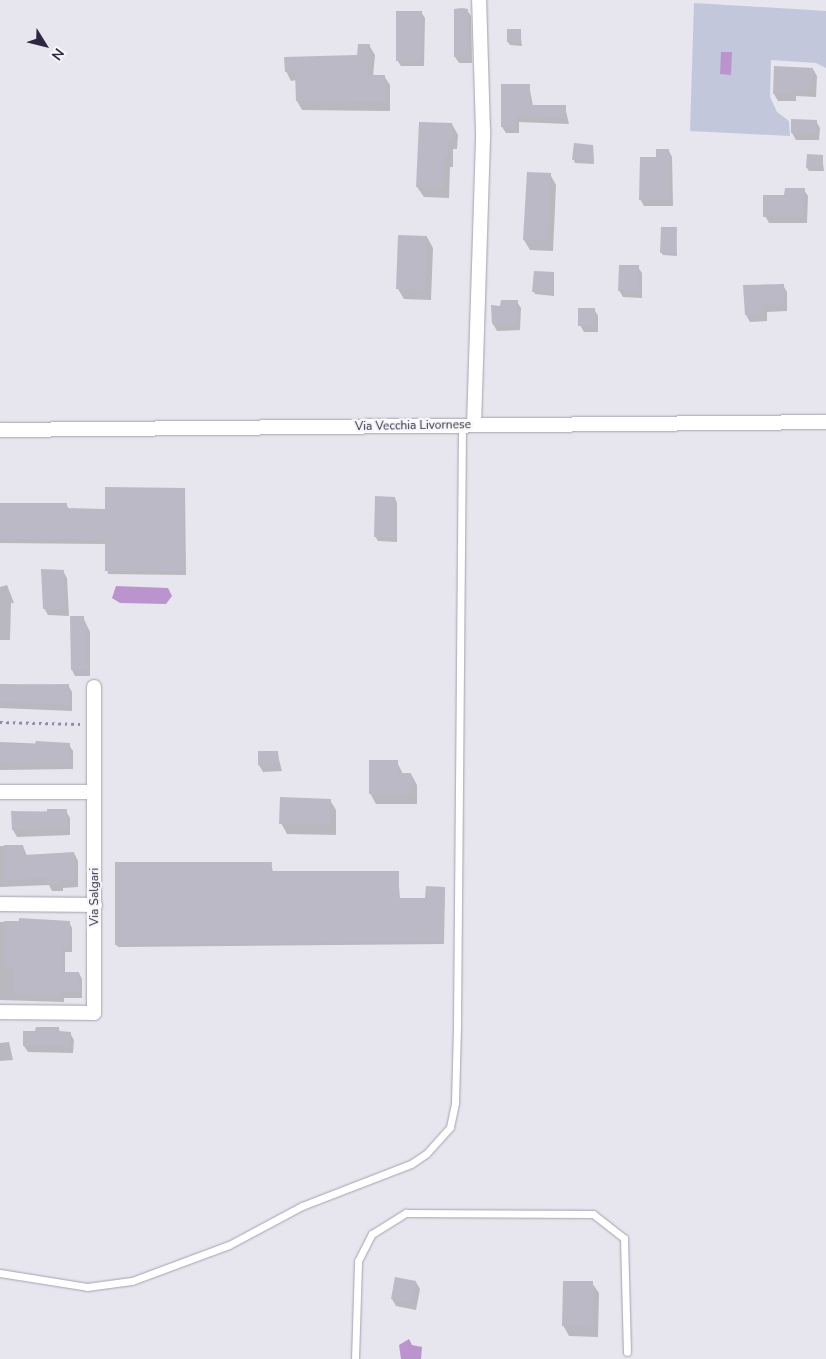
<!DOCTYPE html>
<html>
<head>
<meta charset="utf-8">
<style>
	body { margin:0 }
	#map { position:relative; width:826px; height:1359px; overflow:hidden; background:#e7e6ee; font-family:"Nunito Sans",sans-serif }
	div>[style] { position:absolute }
	.green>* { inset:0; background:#c2c7dc }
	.water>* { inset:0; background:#bc94cd }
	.shadow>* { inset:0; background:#0003 }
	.building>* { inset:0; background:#bab9c5 }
	.path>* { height:2.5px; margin-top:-1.25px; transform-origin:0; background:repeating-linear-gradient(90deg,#928aae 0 2.5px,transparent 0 6.5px) }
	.roads { filter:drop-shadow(0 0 1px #a4a1af) drop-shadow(0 0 1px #a4a1af) }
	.lane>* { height:7px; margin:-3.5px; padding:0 3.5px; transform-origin:3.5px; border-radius:3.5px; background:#fff }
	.street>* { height:14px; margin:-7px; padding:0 7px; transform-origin:7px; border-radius:7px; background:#fff }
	span { translate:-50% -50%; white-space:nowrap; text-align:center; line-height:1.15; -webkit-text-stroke:4.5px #f7f7fa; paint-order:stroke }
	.street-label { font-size:12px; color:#2d273f }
	.north { position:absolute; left:20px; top:20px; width:50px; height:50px; -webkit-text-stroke:4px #f7f7fa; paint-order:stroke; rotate:126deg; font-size:14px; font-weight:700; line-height:20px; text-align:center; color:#2d273f }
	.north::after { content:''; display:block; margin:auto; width:18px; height:22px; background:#2d273f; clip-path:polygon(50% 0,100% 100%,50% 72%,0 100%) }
</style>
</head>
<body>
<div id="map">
	<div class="green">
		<i style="clip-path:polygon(694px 3px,826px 11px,826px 68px,816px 63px,771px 60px,770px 97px,777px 112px,789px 121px,790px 136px,690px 131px)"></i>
	</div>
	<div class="water">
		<i style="clip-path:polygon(721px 52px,732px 52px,731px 75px,720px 74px)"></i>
		<i style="clip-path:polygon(116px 586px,168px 588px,172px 596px,166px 604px,120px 603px,112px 598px)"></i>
		<i style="clip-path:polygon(409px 1339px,412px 1345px,422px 1347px,421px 1359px,401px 1359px,399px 1345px)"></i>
	</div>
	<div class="shadow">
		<i style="clip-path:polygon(467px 10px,471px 16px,472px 63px,459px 63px,455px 57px)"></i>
		<i style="clip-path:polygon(421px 12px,425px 18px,424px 66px,401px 66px,397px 60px)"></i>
		<i style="clip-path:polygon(520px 30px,522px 46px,510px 45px,508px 42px)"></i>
		<i style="clip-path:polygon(369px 45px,375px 55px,373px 76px,384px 76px,390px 85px,390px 111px,302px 110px,297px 101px,297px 80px,291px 81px,286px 71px,358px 57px)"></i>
		<i style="clip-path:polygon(813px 69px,817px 76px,816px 97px,796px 96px,796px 101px,778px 101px,774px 94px)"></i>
		<i style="clip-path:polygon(529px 85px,533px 106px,565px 107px,569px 124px,519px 122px,519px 133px,506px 133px,502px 127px)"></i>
		<i style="clip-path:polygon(816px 121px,820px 128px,819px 140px,796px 140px,792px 133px)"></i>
		<i style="clip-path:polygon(452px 124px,458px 135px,457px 149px,453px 149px,453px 167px,450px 167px,449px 198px,424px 197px,417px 187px)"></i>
		<i style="clip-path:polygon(592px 146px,594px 164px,575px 163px,574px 160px)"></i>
		<i style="clip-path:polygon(669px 151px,672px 157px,673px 206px,644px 206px,640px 199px,657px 158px)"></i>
		<i style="clip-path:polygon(822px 156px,824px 171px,809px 171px,807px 168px)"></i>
		<i style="clip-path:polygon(550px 174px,556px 185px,553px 251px,530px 250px,524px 240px)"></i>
		<i style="clip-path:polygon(804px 190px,808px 196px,807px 223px,769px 223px,765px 216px)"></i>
		<i style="clip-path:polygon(676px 229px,677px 256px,663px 255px,661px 252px)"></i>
		<i style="clip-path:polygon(427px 237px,433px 248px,431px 300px,404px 299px,398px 289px)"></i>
		<i style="clip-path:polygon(638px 267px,642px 273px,642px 298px,623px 297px,619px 290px)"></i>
		<i style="clip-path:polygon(554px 274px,554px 296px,535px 294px,534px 291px)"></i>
		<i style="clip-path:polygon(783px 285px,787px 292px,787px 311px,767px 312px,767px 321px,750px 322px,746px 315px)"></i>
		<i style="clip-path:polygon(517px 302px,521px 308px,520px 330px,497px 331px,493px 324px,492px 307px,502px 308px)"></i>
		<i style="clip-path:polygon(594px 309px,598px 316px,598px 332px,584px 332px,580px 325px)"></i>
		<i style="clip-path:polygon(185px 490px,186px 575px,108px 574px,106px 544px,0 543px,0 504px,66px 504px,69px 509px,106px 510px)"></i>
		<i style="clip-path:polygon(395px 498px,397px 503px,397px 542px,378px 541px,375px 536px)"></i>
		<i style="clip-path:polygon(63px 571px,67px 578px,69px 616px,48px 615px,44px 608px)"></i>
		<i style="clip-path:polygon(7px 585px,14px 603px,11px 603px,10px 640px,0 640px,0 587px)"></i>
		<i style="clip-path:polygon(83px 617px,90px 632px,90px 676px,75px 676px,72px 670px)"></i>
		<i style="clip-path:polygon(0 684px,68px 685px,72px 692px,72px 711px,0 708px)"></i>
		<i style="clip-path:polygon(0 742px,69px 745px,73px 751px,73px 769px,0 770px)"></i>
		<i style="clip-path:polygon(277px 752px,282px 771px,263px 772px,259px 765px,259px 753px)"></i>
		<i style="clip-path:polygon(397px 762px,403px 774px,411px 774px,417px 785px,417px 804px,376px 804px,370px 793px)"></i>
		<i style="clip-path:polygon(330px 800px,336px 810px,336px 835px,287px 834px,281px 823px)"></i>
		<i style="clip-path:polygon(66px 811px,70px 818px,70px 835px,17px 837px,13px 830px,12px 812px)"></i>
		<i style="clip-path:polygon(0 846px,23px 846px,27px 856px,74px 853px,78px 861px,78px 887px,63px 888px,63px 891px,52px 891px,49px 885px,0 887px)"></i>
		<i style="clip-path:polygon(271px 863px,273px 872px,398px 872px,400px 899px,426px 899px,445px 888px,444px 944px,118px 947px,116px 944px)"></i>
		<i style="clip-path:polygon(0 922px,69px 922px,72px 928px,72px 952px,65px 952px,65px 973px,79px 973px,82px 979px,82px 998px,64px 998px,64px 1002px,0 1000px)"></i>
		<i style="clip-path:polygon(58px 1028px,61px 1033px,70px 1033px,74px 1040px,73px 1053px,28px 1052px,24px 1046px,37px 1032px)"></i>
		<i style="clip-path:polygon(9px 1042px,13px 1060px,0 1061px,0 1043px)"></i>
		<i style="clip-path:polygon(416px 1282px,420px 1289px,416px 1310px,396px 1306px,392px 1299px)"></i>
		<i style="clip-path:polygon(592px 1283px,599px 1293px,598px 1337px,569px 1336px,563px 1325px)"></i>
	</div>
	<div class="building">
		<i style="clip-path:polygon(462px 8px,468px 9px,469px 57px,454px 57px,454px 9px)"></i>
		<i style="clip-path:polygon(396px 11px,422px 11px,421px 61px,396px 61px)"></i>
		<i style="clip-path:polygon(507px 29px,521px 29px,521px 43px,507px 42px)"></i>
		<i style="clip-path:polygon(358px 44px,370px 44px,368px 75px,385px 75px,386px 102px,296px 101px,295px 71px,285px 72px,284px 57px,357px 55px)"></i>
		<i style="clip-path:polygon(774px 66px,813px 68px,812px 90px,793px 90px,792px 95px,773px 94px)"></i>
		<i style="clip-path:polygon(501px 84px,530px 84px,530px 105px,566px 105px,566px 119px,516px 116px,516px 127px,501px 127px)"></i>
		<i style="clip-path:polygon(791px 119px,817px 120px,816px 134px,791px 133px)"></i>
		<i style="clip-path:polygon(419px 122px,452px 123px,452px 139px,448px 139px,448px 157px,444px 156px,444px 187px,416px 187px)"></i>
		<i style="clip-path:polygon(574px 143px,593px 145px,594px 161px,572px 160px)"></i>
		<i style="clip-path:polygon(656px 149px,669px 149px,670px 200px,639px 200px,640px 157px,656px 157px)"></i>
		<i style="clip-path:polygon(807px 154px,823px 155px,823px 169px,806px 168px)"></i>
		<i style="clip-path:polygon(527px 172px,551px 173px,548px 241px,523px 240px)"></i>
		<i style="clip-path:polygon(785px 188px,805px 188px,804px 216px,763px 217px,763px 195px,784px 195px)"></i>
		<i style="clip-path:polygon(661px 227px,677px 227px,676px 253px,660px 253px)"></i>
		<i style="clip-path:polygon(398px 235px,427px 236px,426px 290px,396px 289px)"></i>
		<i style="clip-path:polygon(619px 265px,639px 265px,639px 291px,618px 291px)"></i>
		<i style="clip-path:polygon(534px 271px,554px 272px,553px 293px,532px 292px)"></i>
		<i style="clip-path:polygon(784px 284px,784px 304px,764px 305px,763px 314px,745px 315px,743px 285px)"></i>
		<i style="clip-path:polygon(501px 300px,518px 300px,517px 324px,492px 324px,491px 305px,500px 306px)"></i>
		<i style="clip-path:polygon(578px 308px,595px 308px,595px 326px,578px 326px)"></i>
		<i style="clip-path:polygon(105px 487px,185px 488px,184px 571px,105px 571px,105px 540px,0 539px,0 503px,67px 503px,67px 508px,105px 509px)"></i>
		<i style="clip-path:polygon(375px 496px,395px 497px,395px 537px,374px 537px)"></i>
		<i style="clip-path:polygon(41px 569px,64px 570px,65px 609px,43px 609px)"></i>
		<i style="clip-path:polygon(70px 616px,84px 616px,84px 625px,87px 625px,87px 670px,71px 670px)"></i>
		<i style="clip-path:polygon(69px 684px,69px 705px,0 702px,0 685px)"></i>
		<i style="clip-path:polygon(36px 741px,70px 743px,70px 763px,59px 763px,59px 765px,0 763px,0 743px,35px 744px)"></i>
		<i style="clip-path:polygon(258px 751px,278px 751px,279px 764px,258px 765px)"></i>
		<i style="clip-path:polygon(369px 760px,398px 760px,398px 773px,411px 773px,412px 794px,369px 794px)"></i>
		<i style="clip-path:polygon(280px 797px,331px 799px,330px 825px,279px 824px)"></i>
		<i style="clip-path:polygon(47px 809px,67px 809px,67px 828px,12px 830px,11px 811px,47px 812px)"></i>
		<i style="clip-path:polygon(4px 845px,23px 845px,24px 855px,74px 852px,75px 880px,59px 880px,59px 884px,47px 884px,47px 878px,3px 881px)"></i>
		<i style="clip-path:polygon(115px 862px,272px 862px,271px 871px,399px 871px,399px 898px,425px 898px,426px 886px,445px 887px,443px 942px,115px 945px)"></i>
		<i style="clip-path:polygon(19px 918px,70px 921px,69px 947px,62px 947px,62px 972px,79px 972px,80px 992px,62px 992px,61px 996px,13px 994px,13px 968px,4px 968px,4px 921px,19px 921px)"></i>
		<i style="clip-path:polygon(36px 1027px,59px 1027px,59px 1031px,71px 1032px,70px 1047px,23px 1046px,23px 1031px,35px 1031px)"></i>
		<i style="clip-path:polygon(395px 1277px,416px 1281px,412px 1303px,391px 1299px)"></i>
		<i style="clip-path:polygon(563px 1281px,593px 1281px,593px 1327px,562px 1326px)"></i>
	</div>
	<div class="path">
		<i style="left:0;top:722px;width:80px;rotate:1.4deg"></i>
	</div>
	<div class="roads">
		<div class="lane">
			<i style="left:0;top:1273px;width:88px;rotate:9.1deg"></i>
			<i style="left:87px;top:1287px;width:45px;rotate:-7.6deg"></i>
			<i style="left:132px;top:1281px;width:103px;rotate:-20.4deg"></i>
			<i style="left:229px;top:1245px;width:83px;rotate:-28.1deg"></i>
			<i style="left:302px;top:1206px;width:117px;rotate:-21.1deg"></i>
			<i style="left:411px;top:1164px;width:18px;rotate:-34deg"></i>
			<i style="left:426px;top:1154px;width:36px;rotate:-48deg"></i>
			<i style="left:450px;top:1127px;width:25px;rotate:-78deg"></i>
			<i style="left:455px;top:1103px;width:79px;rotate:-88.5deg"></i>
			<i style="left:457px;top:1024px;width:598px;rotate:-89.52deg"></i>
			<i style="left:355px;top:1359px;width:98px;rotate:-88.2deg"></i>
			<i style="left:358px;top:1261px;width:30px;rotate:-63deg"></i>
			<i style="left:372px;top:1234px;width:40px;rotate:-32deg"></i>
			<i style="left:406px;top:1213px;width:187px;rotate:0.3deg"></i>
			<i style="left:593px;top:1214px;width:39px;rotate:38deg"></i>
			<i style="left:624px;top:1238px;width:114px;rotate:88.5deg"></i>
		</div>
		<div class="street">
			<i style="left:474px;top:425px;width:294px;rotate:-88.2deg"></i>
			<i style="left:483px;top:131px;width:131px;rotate:-91.7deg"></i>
			<i style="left:0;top:430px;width:826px;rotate:-0.55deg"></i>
			<i style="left:0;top:792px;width:94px"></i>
			<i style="left:0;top:904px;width:95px;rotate:0.6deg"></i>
			<i style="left:0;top:1012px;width:94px;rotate:0.6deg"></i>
			<i style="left:94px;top:1013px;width:326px;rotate:-90deg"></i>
		</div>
	</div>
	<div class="street-label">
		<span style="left:413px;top:426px;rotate:-1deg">Via Vecchia Livornese</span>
		<span style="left:95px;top:897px;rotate:-90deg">Via Salgari</span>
	</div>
	<div class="north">N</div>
</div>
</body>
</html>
